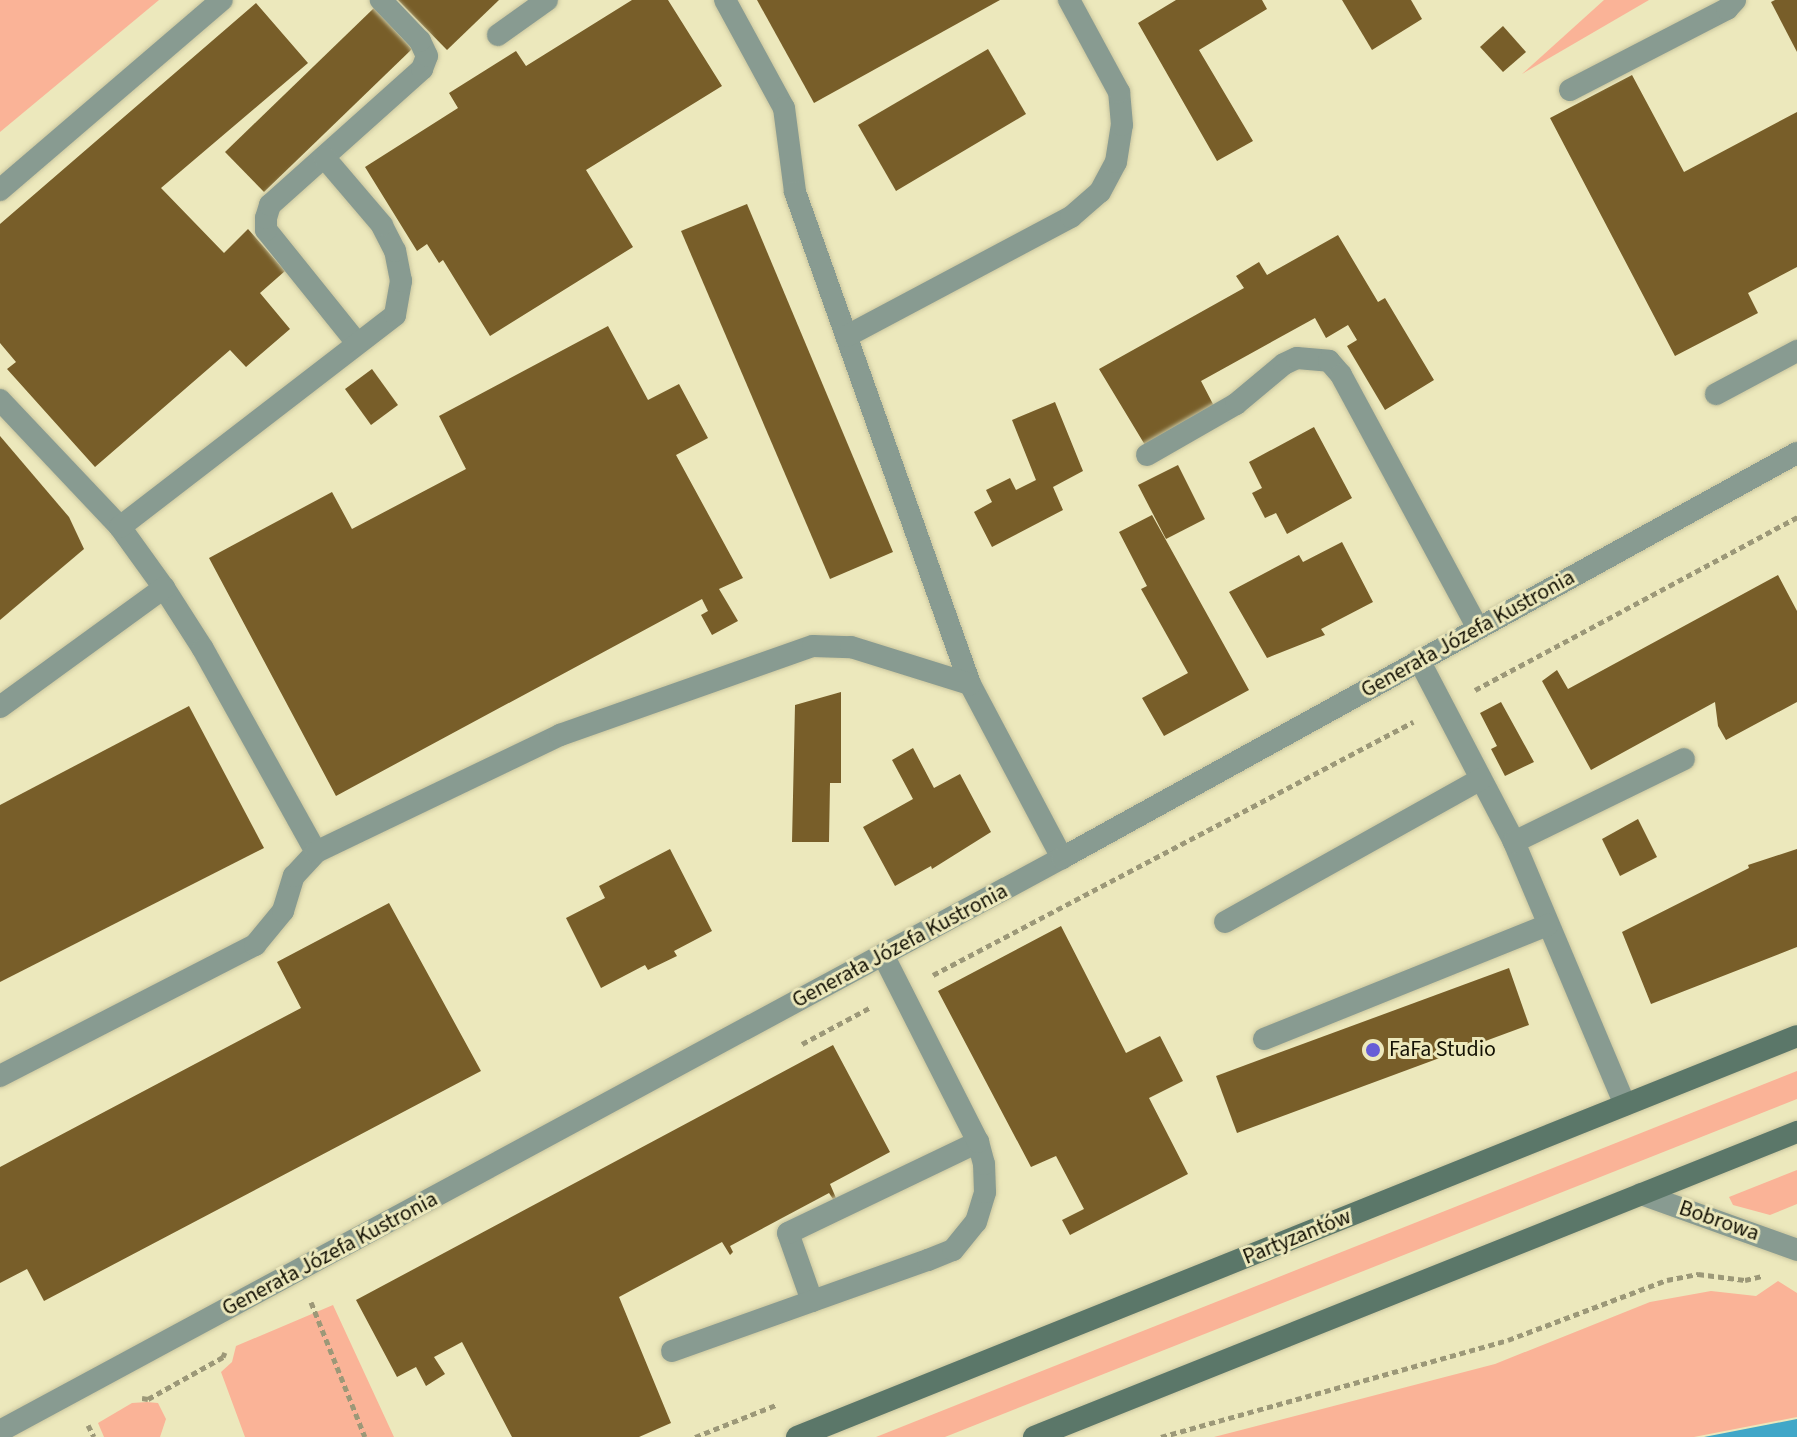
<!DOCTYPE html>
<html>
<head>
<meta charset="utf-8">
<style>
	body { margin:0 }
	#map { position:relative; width:1797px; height:1437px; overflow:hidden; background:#ece8bc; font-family:"Source Sans 3",sans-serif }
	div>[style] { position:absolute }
	.green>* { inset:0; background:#fab397 }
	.water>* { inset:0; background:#41a7c8 }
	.building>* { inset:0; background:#785e29 }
	.path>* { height:5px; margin-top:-2.5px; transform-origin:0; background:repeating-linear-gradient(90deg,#9c9878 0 6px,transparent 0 10px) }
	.roads { filter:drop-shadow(0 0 2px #c9c59e) drop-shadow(0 0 2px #c9c59e) }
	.service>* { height:22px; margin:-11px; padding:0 11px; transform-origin:11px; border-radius:11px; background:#889b91 }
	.minor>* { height:22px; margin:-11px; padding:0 11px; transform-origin:11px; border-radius:11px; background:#889b91 }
	.secondary>* { height:22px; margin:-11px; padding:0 11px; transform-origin:11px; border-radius:11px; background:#5b7769 }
	.dots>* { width:22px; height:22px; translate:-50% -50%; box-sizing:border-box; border:4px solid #ece8bc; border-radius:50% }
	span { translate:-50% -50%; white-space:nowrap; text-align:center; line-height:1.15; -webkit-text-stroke:6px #ece8bc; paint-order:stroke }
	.street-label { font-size:22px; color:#121003 }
	.poi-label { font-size:22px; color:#121003 }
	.left { translate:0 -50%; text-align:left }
</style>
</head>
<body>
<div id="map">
	<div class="green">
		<i style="clip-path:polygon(0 0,159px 0,0 132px)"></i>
		<i style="clip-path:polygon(1604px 0,1649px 0,1522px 74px)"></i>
		<i style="clip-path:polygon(1797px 1071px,1797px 1099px,945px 1437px,876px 1437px)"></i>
		<i style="clip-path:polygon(1797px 1170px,1797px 1204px,1770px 1215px,1733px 1205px,1729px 1197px)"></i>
		<i style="clip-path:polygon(1778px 1281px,1797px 1293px,1797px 1417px,1694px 1437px,1214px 1437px,1495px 1364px,1650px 1302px,1711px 1291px,1756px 1296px)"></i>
		<i style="clip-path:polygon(333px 1305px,394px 1437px,245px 1437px,221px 1372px,232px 1362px,236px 1346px)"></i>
		<i style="clip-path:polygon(147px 1402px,158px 1403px,166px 1419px,160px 1437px,104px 1437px,98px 1423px,132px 1403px)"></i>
	</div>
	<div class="water">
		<i style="clip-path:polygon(1797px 1419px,1797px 1437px,1704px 1437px)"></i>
	</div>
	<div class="building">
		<i style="clip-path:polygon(398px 0,499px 0,447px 50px)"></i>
		<i style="clip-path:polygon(632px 0,668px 0,722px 86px,586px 170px,633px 247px,490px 336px,443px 260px,439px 263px,427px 244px,417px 251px,365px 167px,458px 108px,449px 93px,516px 51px,526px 66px)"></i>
		<i style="clip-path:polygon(757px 0,1000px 0,814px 103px)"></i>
		<i style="clip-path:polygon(1176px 0,1262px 0,1267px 9px,1199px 50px,1253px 141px,1217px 161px,1138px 23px)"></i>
		<i style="clip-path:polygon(1342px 0,1411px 0,1422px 19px,1372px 50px)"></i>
		<i style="clip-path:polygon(1775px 0,1797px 0,1797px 52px,1771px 2px)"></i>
		<i style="clip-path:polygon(256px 3px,308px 63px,161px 188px,224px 253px,248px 229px,285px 271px,260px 293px,290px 329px,246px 367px,230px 350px,95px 467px,7px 369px,16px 362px,0 343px,0 224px)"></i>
		<i style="clip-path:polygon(374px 8px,412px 49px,264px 192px,225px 152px)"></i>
		<i style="clip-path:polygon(1503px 26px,1526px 52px,1503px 72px,1480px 47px)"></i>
		<i style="clip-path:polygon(988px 49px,1026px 114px,896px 191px,858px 125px)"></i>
		<i style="clip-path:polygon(1632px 75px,1684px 172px,1797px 112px,1797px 267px,1748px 293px,1758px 313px,1675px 356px,1550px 118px)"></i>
		<i style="clip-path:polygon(747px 204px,893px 552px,830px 579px,681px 231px)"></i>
		<i style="clip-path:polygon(1338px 235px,1378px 302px,1385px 298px,1434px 380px,1385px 410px,1347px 346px,1357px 340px,1348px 325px,1326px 338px,1315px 318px,1201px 381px,1214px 406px,1145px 445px,1099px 369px,1244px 288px,1236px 276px,1259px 262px,1267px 275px)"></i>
		<i style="clip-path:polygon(608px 326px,648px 400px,679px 384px,708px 438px,676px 455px,743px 578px,719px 589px,738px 621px,712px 635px,701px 615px,708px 611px,702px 599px,336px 796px,209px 558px,332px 492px,352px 529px,466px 469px,439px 416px)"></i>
		<i style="clip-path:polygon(372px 369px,398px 405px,371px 425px,345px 389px)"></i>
		<i style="clip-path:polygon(1055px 402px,1083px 471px,1053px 487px,1063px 510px,992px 547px,974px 512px,992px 502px,986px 490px,1010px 478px,1016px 490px,1036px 480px,1012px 420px)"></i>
		<i style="clip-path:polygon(1314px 427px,1352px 498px,1287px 534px,1276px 513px,1265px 518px,1252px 493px,1262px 488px,1249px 462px)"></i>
		<i style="clip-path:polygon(0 436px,69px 517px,84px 549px,0 620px)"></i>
		<i style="clip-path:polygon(1178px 465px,1205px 519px,1166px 539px,1138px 485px)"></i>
		<i style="clip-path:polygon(1152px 515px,1249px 690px,1164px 736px,1142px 698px,1188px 673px,1141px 589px,1147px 586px,1119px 532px)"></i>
		<i style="clip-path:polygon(1342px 542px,1373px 602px,1321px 629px,1325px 635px,1267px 658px,1229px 592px,1299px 555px,1303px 562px)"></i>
		<i style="clip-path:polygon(1778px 575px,1797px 611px,1797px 702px,1726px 740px,1718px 726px,1715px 702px,1591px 770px,1542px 681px,1557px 670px,1568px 689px)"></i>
		<i style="clip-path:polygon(841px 692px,841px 783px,830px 783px,829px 842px,792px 842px,795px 705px)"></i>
		<i style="clip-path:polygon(1501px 702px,1534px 762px,1505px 776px,1491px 749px,1497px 746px,1480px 713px)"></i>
		<i style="clip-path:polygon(189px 706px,264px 848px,0 982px,0 805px)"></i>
		<i style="clip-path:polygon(913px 748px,934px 788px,960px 774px,991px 832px,932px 869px,931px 866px,895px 886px,863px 827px,913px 799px,892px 760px)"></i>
		<i style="clip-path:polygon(1638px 819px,1657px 857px,1620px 876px,1602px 839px)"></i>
		<i style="clip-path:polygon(670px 849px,712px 931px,674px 951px,677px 956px,648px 970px,645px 965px,601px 988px,566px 918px,605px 898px,599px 886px)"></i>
		<i style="clip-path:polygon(1797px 849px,1797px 947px,1651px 1004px,1622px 932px,1749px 868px,1748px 865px)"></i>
		<i style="clip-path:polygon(389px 903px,481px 1071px,44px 1301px,27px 1269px,0 1283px,0 1167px,301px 1008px,277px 962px)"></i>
		<i style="clip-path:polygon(1061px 926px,1126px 1053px,1160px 1036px,1183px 1081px,1149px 1098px,1188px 1174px,1070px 1235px,1062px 1220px,1084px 1209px,1056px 1156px,1031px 1167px,938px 991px)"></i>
		<i style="clip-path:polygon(1509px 968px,1529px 1025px,1237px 1133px,1216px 1076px)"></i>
		<i style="clip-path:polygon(833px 1045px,890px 1152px,830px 1184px,836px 1198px,833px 1199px,829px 1193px,730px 1246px,733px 1252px,730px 1255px,722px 1242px,619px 1297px,671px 1423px,639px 1437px,512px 1437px,462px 1342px,434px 1357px,445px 1374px,426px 1386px,416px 1367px,397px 1377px,356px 1300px)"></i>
	</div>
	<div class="path">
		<i style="left:1475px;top:690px;width:366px;rotate:-28.2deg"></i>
		<i style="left:933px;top:975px;width:543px;rotate:-27.79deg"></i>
		<i style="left:802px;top:1044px;width:78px;rotate:-28.2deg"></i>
		<i style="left:311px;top:1302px;width:145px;rotate:68.2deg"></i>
		<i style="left:142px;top:1398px;width:6px;rotate:9deg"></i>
		<i style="left:148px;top:1399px;width:86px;rotate:-29.2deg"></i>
		<i style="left:223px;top:1357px;width:5px;rotate:-68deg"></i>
		<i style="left:88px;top:1425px;width:13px;rotate:63deg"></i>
		<i style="left:695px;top:1437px;width:87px;rotate:-21.6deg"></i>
		<i style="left:1161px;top:1437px;width:360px;rotate:-15.6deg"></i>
		<i style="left:1508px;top:1340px;width:170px;rotate:-20.7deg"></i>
		<i style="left:1667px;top:1280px;width:32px;rotate:-11deg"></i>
		<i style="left:1698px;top:1274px;width:47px;rotate:7.3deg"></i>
		<i style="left:1745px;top:1280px;width:17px;rotate:-13deg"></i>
	</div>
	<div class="roads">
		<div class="service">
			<i style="left:725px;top:0;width:123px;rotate:61.4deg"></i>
			<i style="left:784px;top:108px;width:85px;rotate:82.5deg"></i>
			<i style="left:795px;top:192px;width:522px;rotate:70.42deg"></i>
			<i style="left:970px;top:684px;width:197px;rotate:62.1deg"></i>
			<i style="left:498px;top:35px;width:60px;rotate:-35.5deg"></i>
			<i style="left:1570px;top:90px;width:177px;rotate:-27.3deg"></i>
			<i style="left:1727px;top:9px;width:12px;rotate:-48deg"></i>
			<i style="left:0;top:190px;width:292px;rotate:-40.6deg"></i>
			<i style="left:847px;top:336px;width:254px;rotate:-28deg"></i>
			<i style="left:1071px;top:217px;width:38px;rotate:-41deg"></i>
			<i style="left:1100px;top:192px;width:34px;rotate:-62deg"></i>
			<i style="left:1116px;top:162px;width:37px;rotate:-81deg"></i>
			<i style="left:1122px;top:125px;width:33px;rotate:-95deg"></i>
			<i style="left:1119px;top:92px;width:105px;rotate:-118.5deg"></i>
			<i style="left:357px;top:343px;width:145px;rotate:-128.8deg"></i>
			<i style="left:266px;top:230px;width:12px;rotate:-90deg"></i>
			<i style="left:266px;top:218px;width:14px;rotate:-73deg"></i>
			<i style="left:270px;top:205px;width:204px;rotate:-41.8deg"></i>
			<i style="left:422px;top:69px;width:14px;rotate:-69deg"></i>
			<i style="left:427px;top:56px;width:17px;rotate:-115deg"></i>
			<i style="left:420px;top:41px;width:57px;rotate:-133.6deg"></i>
			<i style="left:1716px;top:394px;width:92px;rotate:-28deg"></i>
			<i style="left:0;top:400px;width:175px;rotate:46.6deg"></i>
			<i style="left:120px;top:527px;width:75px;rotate:54.2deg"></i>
			<i style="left:164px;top:588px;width:72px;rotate:57.4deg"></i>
			<i style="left:203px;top:649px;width:232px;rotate:60.9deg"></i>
			<i style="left:1147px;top:455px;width:103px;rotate:-29.8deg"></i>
			<i style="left:1236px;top:404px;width:62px;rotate:-39.8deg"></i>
			<i style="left:1284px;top:364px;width:14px;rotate:-25deg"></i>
			<i style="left:1297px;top:358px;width:32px;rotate:5deg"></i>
			<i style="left:1329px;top:361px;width:18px;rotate:49deg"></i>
			<i style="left:1341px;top:375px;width:288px;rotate:61.6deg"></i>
			<i style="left:120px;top:527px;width:347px;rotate:-37.6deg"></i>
			<i style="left:395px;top:315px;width:35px;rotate:-80deg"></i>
			<i style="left:401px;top:281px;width:31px;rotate:-101deg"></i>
			<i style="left:395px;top:251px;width:29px;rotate:-117deg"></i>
			<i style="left:382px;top:225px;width:89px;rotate:-130.5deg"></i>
			<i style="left:1419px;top:660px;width:205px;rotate:62.4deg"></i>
			<i style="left:1514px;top:842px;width:285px;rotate:67.1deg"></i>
			<i style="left:0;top:707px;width:203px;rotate:-36deg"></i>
			<i style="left:1514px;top:842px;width:189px;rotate:-26deg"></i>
			<i style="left:1225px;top:922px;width:293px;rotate:-29.2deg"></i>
			<i style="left:1264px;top:1039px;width:306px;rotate:-21.9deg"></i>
			<i style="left:0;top:1076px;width:287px;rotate:-27.2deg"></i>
			<i style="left:255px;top:945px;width:44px;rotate:-50.5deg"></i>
			<i style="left:283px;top:911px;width:37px;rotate:-73deg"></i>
			<i style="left:294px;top:876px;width:33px;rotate:-47deg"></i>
			<i style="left:316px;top:852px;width:271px;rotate:-25.6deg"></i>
			<i style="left:560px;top:735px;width:268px;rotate:-19.4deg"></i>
			<i style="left:813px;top:646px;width:38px;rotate:2deg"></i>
			<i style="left:851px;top:647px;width:125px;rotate:17.3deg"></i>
			<i style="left:812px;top:1301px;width:72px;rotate:-109.4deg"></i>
			<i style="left:788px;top:1233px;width:211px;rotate:-25.6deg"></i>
			<i style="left:672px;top:1351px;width:272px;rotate:-19.6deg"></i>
			<i style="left:928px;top:1260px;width:27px;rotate:-22deg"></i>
			<i style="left:953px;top:1250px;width:36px;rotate:-51deg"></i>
			<i style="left:976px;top:1222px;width:31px;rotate:-73deg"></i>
			<i style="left:985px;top:1192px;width:28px;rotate:-92deg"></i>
			<i style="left:984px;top:1164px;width:23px;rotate:-105deg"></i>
			<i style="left:978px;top:1142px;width:210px;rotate:-116.9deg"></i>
		</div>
		<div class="minor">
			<i style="left:1641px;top:1194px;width:166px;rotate:19.7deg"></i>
			<i style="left:0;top:1431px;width:1207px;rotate:-28.35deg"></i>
			<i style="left:1062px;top:858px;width:839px;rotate:-28.86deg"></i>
		</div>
		<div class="secondary">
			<i style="left:797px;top:1437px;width:1077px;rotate:-21.85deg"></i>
			<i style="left:1034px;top:1437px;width:822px;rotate:-21.79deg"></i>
		</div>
	</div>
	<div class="dots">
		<i style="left:1373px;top:1050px;background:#675dd6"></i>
	</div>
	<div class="street-label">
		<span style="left:1468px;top:634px;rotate:-29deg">Generała Józefa Kustronia</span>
		<span style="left:900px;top:946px;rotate:-28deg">Generała Józefa Kustronia</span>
		<span style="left:1719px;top:1221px;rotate:19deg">Bobrowa</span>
		<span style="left:1297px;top:1237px;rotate:-22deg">Partyzantów</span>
		<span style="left:330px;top:1254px;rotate:-28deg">Generała Józefa Kustronia</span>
	</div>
	<div class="poi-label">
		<span class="left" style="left:1389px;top:1050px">FaFa Studio</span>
	</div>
</div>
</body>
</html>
